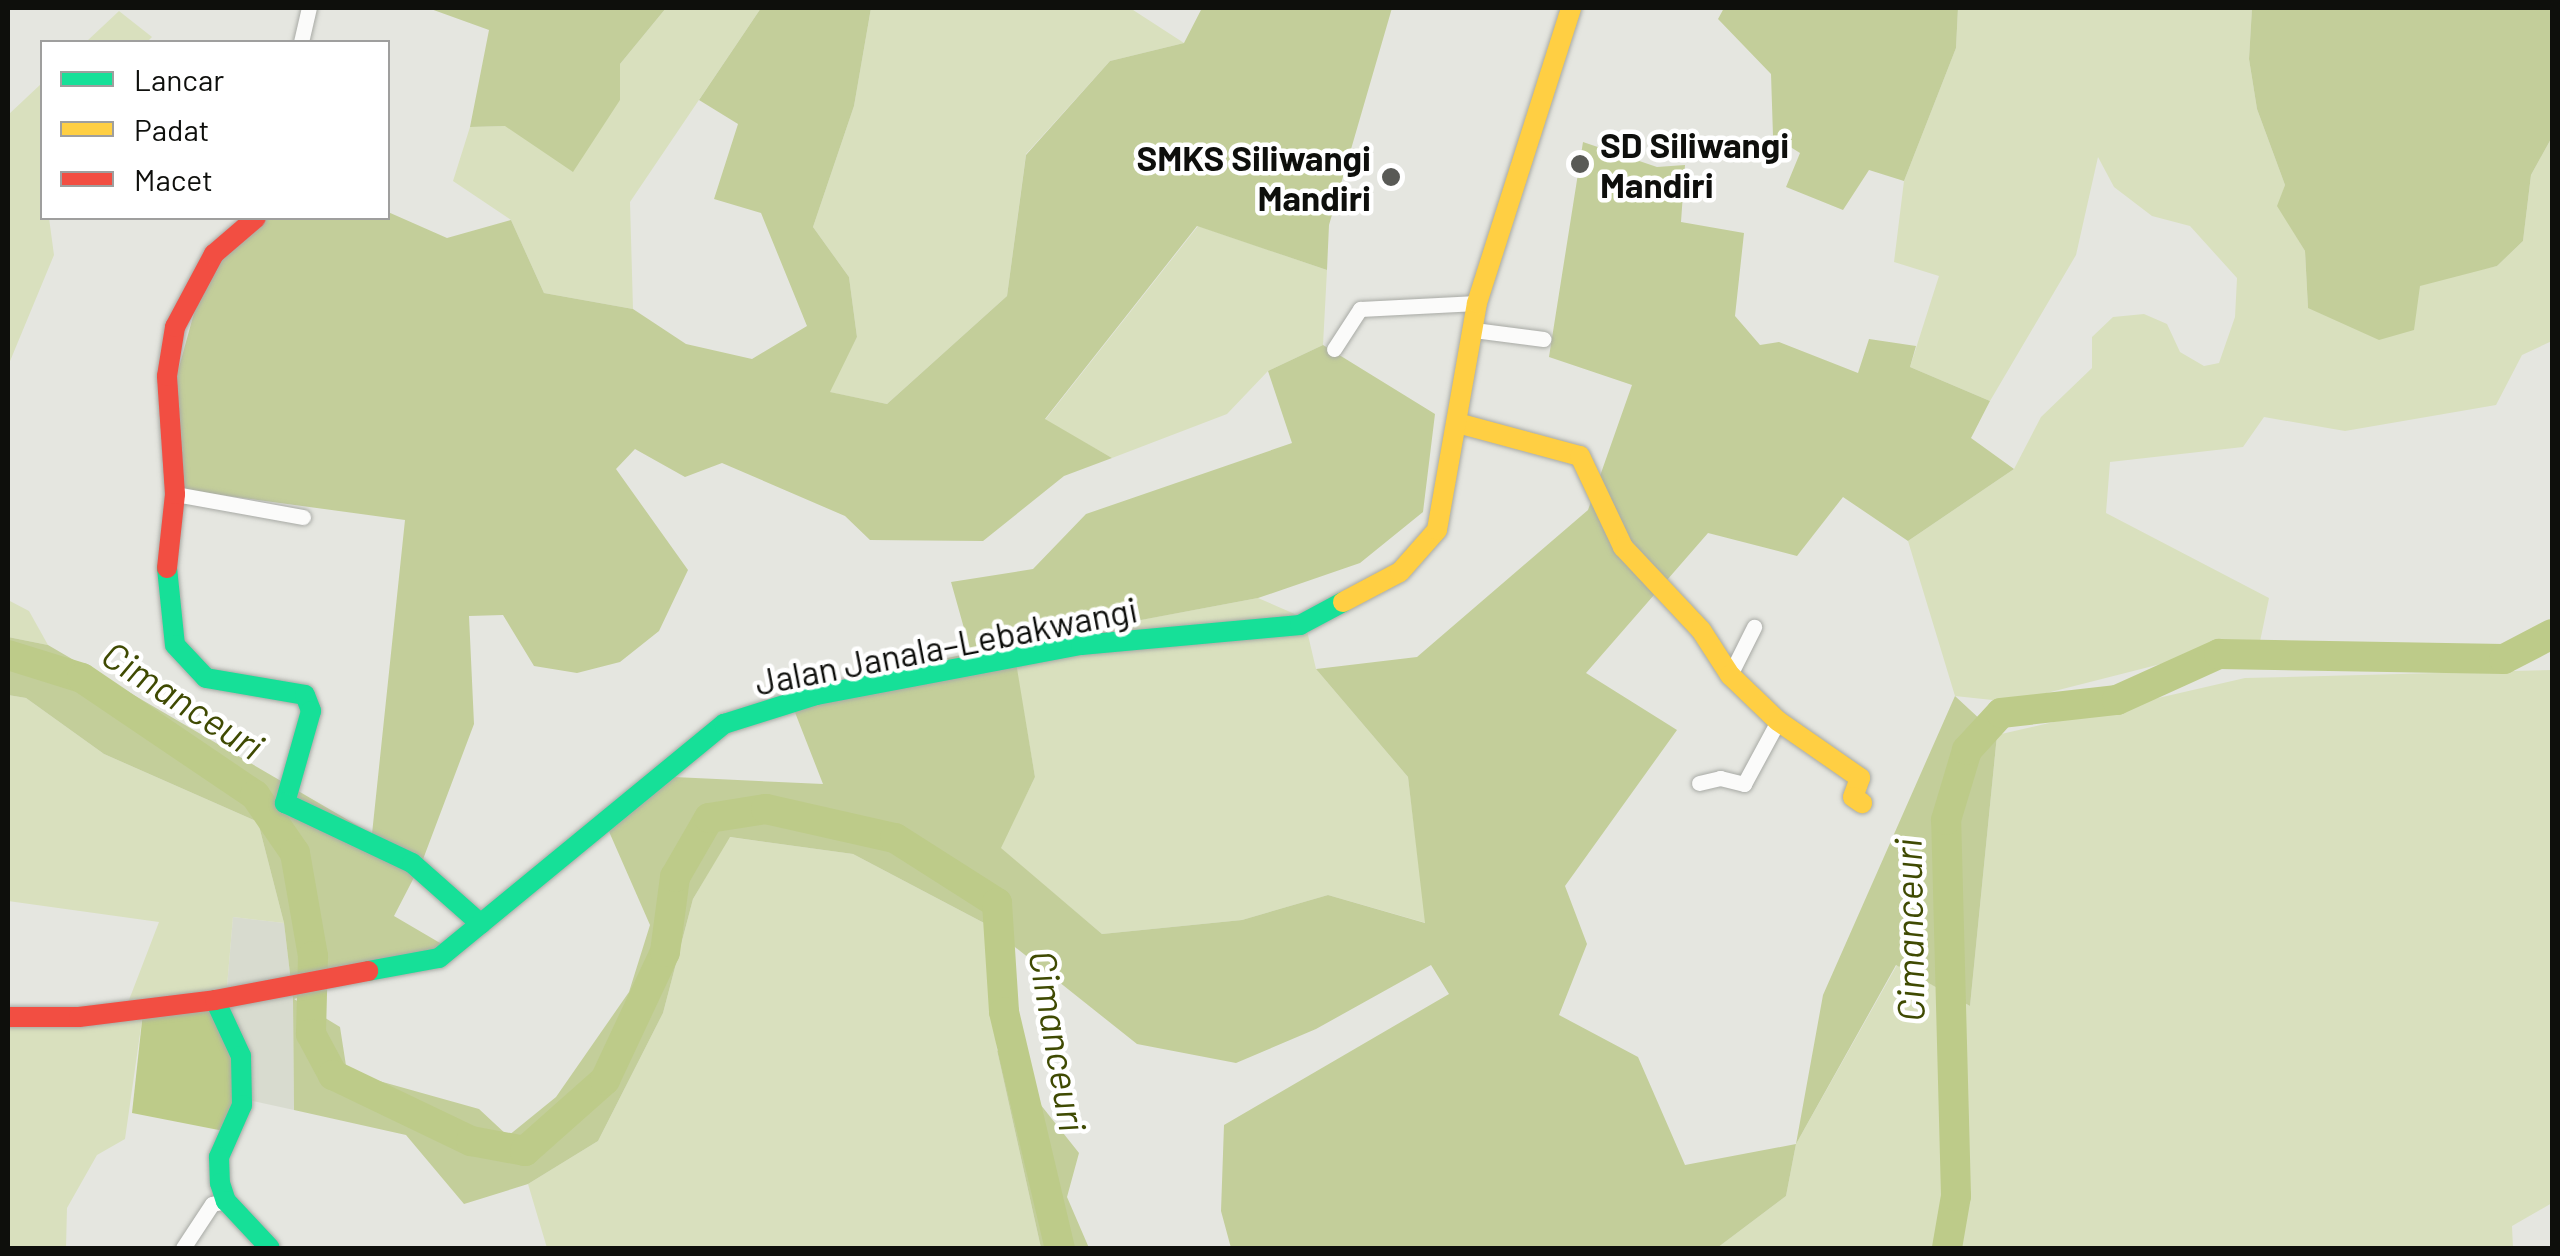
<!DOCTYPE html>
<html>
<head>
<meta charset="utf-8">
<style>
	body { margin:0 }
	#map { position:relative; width:2560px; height:1256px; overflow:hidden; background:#e5e6e0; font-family:Barlow,sans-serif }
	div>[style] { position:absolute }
	.built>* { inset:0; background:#d8dbcf }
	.green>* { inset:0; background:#d9e0be }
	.forest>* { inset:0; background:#c3ce9a }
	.water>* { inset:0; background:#bdcb89 }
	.river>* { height:30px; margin:-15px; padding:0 15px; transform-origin:15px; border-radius:15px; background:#bdcb89 }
	.roads { filter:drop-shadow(0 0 2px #a8aaa5) drop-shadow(0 0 2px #a8aaa5) }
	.street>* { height:15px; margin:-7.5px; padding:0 7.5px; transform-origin:7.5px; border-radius:7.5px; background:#fbfbfa }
	.fast>* { height:20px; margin:-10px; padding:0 10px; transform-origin:10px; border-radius:10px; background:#16e098 }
	.slow>* { height:20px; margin:-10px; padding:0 10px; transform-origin:10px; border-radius:10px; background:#ffcf43 }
	.jam>* { height:20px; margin:-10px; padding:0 10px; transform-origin:10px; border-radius:10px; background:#f24e42 }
	.dots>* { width:28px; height:28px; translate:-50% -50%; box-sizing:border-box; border:5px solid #fff; border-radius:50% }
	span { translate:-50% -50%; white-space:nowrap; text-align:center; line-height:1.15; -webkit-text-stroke:9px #fff; paint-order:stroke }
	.poi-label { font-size:35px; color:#0e0f0c; font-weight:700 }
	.left { translate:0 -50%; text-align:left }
	.right { translate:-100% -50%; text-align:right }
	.street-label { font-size:35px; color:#0e0f0c }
	.water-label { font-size:38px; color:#3f4a02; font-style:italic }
	.frame { position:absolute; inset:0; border:10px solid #0e0f0c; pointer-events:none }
	.legend { position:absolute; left:40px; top:40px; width:350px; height:180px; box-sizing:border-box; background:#fff; border:2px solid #9f9f9e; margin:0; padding:12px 18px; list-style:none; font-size:30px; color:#0e0f0c }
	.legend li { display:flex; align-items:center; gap:20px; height:50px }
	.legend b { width:50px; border:2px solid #9f9f9e }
</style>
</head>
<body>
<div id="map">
	<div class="built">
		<i style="clip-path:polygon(233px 917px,284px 923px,293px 999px,294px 1110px,244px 1099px,226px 998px)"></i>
	</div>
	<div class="green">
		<i style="clip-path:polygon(666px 8px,761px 8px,630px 202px,633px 309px,544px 293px,511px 220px,453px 181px,470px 127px,505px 126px,620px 100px,620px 64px)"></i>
		<i style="clip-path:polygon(871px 8px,1130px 8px,1184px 43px,1110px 61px,1026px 154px,1007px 296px,887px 404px,829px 392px,857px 337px,849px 277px,813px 227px,854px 106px)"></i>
		<i style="clip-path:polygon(1958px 8px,2252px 8px,2249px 59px,2257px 109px,2285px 185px,2278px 206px,2305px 251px,2308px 308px,2497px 266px,2523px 241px,2531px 175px,2552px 137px,2552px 341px,2522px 355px,2496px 405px,2345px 431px,2264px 417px,2243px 447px,2110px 462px,2106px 513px,2269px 598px,2257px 656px,2204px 653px,2011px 702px,1955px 696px,1908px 541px,2014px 469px,2041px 417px,2092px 368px,2092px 337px,2113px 317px,2144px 314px,2167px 324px,2180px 352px,2204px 366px,2219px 363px,2235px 317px,2237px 278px,2190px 226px,2152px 216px,2114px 187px,2098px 157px,2076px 255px,1990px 401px,1910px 367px,1939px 276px,1894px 262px,1904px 181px,1956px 48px)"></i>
		<i style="clip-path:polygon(119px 11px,152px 37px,147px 42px,86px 42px)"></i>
		<i style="clip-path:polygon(42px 83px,42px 218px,49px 218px,54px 255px,8px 366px,8px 115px)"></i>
		<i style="clip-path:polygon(1198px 226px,1327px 270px,1323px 345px,1268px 371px,1227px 414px,1112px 458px,1045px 420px)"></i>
		<i style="clip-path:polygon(1258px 598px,1304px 618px,1316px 669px,1408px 777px,1426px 923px,1328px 895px,1242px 920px,1102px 934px,1000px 848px,1035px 777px,1012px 644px)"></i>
		<i style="clip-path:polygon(8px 600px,29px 611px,48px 645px,8px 637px)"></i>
		<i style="clip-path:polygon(2552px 670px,2552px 1203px,2512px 1226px,2513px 1248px,1717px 1248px,1786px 1196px,1796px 1144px,1897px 965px,1970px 1006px,1997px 735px,2245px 678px)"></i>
		<i style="clip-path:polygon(8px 695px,26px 698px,104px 754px,258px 822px,284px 923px,233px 917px,226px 998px,143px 1013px,125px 1139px,97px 1155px,67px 1208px,66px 1248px,8px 1248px,8px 1017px,124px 1013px,159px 922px,8px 901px)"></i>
		<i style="clip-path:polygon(729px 837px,853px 854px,986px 924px,997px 1050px,1041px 1248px,547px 1248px,528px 1184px,598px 1141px,663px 1013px,693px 899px)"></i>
	</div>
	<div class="forest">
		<i style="clip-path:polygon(428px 8px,666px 8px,620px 64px,620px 100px,573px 172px,505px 126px,470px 127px,489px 30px)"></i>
		<i style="clip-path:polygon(761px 8px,871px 8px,854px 106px,813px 227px,849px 277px,857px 337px,830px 392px,887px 404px,1007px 296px,1026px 155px,1110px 61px,1184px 43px,1202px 8px,1392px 8px,1329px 225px,1327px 270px,1197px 226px,1045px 419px,1112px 458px,1064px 476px,983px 541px,870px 540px,845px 516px,722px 463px,685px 477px,635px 449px,616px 469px,688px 570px,659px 631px,620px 662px,577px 673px,534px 666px,503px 615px,469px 616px,474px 724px,422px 862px,394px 916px,452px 950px,294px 999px,340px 1027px,347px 1072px,479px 1109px,508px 1136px,556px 1097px,629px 992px,650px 925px,607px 827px,653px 776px,823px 784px,787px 692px,971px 653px,951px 582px,1033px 569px,1086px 514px,1292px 443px,1268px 371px,1323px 345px,1435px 414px,1423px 512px,1360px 563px,1258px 598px,1013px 644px,1035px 777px,1001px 848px,1102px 934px,1242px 920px,1328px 895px,1425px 923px,1408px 777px,1316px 669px,1417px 657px,1588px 510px,1632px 385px,1549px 357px,1583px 142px,1657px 167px,1685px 165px,1681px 222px,1744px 233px,1735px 316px,1760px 345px,1779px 342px,1858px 373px,1869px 339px,1916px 346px,1910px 367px,1990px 401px,1971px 438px,2014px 469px,1908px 541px,1843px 497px,1797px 556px,1708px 533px,1586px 673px,1677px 730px,1565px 886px,1587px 944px,1559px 1015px,1638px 1057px,1685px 1165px,1796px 1144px,1823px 995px,1955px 696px,1997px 735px,1970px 1006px,1896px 965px,1796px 1144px,1786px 1196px,1717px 1248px,1231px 1248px,1221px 1211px,1224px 1125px,1449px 994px,1431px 965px,1316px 1029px,1236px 1063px,1137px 1044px,986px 924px,853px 854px,730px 837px,693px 899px,663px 1013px,598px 1141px,528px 1184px,464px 1204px,406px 1135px,294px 1110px,293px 999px,284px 923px,258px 822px,104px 754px,26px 698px,8px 695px,8px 637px,48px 645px,372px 834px,405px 520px,170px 488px,171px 396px,209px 259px,253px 218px,388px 218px,388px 212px,447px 238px,511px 220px,544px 293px,633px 309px,686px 344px,752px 359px,807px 326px,761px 213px,714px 199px,738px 124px,699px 100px)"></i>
		<i style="clip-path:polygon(1724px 8px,1958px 8px,1956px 48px,1904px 181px,1869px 170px,1843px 210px,1786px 187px,1800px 153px,1773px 136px,1771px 74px,1718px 19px)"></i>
		<i style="clip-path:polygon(2252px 8px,2552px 8px,2552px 137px,2531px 175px,2523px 241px,2497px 266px,2420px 286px,2414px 330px,2379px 340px,2308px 308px,2305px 251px,2277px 206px,2285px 185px,2257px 109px,2249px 59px)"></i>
		<i style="clip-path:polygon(997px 1050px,1079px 1153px,1067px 1197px,1089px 1248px,1041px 1248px)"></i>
	</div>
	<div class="water">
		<i style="clip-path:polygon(208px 1004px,240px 1047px,234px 1133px,132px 1113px,143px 1012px)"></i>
	</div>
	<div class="river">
		<i style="left:8px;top:655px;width:77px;rotate:17.3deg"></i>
		<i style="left:82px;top:678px;width:209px;rotate:34.1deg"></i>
		<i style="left:255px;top:795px;width:70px;rotate:55.4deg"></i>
		<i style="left:295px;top:853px;width:105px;rotate:80.1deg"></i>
		<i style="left:313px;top:956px;width:78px;rotate:91.5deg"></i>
		<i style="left:311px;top:1034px;width:47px;rotate:61.8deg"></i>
		<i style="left:333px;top:1075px;width:153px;rotate:25.6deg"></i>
		<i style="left:471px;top:1141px;width:55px;rotate:10.5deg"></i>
		<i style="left:525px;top:1151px;width:107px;rotate:-41.6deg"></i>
		<i style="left:605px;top:1080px;width:141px;rotate:-64.9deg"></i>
		<i style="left:665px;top:952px;width:76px;rotate:-82.4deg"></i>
		<i style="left:675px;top:877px;width:68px;rotate:-60deg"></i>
		<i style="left:709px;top:818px;width:58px;rotate:-9deg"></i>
		<i style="left:766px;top:809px;width:132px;rotate:12.7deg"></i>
		<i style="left:895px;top:838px;width:121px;rotate:32.5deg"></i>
		<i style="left:997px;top:903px;width:109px;rotate:86.3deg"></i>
		<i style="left:1004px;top:1012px;width:243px;rotate:76.7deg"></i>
		<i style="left:1947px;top:1248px;width:53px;rotate:-80.2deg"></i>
		<i style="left:1956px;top:1196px;width:376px;rotate:-91.5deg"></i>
		<i style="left:1946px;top:820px;width:73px;rotate:-73.3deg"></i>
		<i style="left:1967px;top:750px;width:50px;rotate:-47.4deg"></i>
		<i style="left:2001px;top:713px;width:117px;rotate:-6.4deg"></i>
		<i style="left:2117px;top:700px;width:112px;rotate:-24.3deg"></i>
		<i style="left:2219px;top:654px;width:285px;rotate:1deg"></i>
		<i style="left:2504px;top:659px;width:54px;rotate:-27.5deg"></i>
	</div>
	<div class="roads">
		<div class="street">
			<i style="left:301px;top:42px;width:35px;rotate:-77deg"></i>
			<i style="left:1474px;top:330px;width:70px;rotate:7.4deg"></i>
			<i style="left:1334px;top:349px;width:48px;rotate:-57deg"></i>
			<i style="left:1360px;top:309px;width:117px;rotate:-2.9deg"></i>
			<i style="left:175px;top:494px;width:130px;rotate:10.2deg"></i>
			<i style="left:1730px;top:675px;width:54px;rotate:-63.4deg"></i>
			<i style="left:1699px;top:783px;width:22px;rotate:-13deg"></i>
			<i style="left:1720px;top:778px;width:25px;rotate:14deg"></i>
			<i style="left:1744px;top:784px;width:72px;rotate:-61.6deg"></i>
			<i style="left:183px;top:1248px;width:53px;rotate:-56.6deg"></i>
			<i style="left:212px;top:1204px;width:14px;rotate:-12deg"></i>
		</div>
		<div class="fast">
			<i style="left:167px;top:568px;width:77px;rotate:84.1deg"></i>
			<i style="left:175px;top:645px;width:45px;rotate:46.8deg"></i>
			<i style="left:206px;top:678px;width:100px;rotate:9.7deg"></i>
			<i style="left:305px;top:695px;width:17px;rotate:69deg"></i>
			<i style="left:311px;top:711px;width:96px;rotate:105.8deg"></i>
			<i style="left:285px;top:803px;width:140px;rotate:25.3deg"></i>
			<i style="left:412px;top:863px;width:92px;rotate:41.5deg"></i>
			<i style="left:368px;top:971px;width:72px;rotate:-10.4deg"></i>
			<i style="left:439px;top:958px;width:369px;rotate:-39.4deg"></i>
			<i style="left:724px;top:724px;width:96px;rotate:-17.5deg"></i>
			<i style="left:816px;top:695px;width:270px;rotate:-10.7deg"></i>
			<i style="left:1081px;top:645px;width:220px;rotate:-5.2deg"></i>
			<i style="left:1300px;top:625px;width:49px;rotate:-28.1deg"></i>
			<i style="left:215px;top:1000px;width:62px;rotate:65.1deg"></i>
			<i style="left:241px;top:1056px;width:49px;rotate:88.8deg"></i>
			<i style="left:242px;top:1105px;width:57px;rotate:113.9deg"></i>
			<i style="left:219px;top:1157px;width:26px;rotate:88deg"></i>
			<i style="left:220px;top:1183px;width:19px;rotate:72deg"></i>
			<i style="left:226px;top:1201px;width:64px;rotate:46.9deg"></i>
		</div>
		<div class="slow">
			<i style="left:1461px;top:424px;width:123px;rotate:15.1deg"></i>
			<i style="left:1580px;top:456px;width:101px;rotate:64.7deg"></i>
			<i style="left:1623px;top:547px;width:114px;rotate:46.8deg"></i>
			<i style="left:1701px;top:630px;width:54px;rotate:57.2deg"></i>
			<i style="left:1730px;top:675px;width:66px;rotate:43.8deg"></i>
			<i style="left:1778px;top:721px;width:100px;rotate:34.8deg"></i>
			<i style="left:1860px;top:778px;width:20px;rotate:110deg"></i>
			<i style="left:1853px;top:797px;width:11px;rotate:34deg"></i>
			<i style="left:1343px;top:602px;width:64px;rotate:-27.8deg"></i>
			<i style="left:1400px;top:572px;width:56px;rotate:-48.6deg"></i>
			<i style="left:1437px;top:530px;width:230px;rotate:-80deg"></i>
			<i style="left:1477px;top:303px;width:310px;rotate:-72.3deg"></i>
		</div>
		<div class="jam">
			<i style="left:167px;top:568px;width:74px;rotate:-83.8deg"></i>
			<i style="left:175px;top:494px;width:118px;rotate:-93.9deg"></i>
			<i style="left:167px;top:376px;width:50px;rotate:-80.7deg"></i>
			<i style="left:175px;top:327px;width:83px;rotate:-61.9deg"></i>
			<i style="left:214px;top:254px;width:55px;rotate:-40.6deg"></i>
			<i style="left:8px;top:1017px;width:71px"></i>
			<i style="left:79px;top:1017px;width:137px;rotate:-7.1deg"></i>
			<i style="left:215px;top:1000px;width:156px;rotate:-10.7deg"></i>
		</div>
	</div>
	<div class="dots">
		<i style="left:1580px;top:164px;background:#595a56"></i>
		<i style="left:1391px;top:177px;background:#595a56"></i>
	</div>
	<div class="poi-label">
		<span class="left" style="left:1600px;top:164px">SD Siliwangi<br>Mandiri</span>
		<span class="right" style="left:1371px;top:177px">SMKS Siliwangi<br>Mandiri</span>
	</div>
	<div class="street-label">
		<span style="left:946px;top:645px;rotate:-11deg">Jalan Janala–Lebakwangi</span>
	</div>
	<div class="water-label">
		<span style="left:183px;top:700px;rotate:33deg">Cimanceuri</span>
		<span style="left:1909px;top:930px;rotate:-91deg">Cimanceuri</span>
		<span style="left:1058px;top:1041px;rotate:80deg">Cimanceuri</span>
	</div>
	<div class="frame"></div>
	<ul class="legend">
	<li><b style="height:12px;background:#16e098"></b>Lancar</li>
	<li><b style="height:12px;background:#ffcf43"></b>Padat</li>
	<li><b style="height:12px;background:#f24e42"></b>Macet</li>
	</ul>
</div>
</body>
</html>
